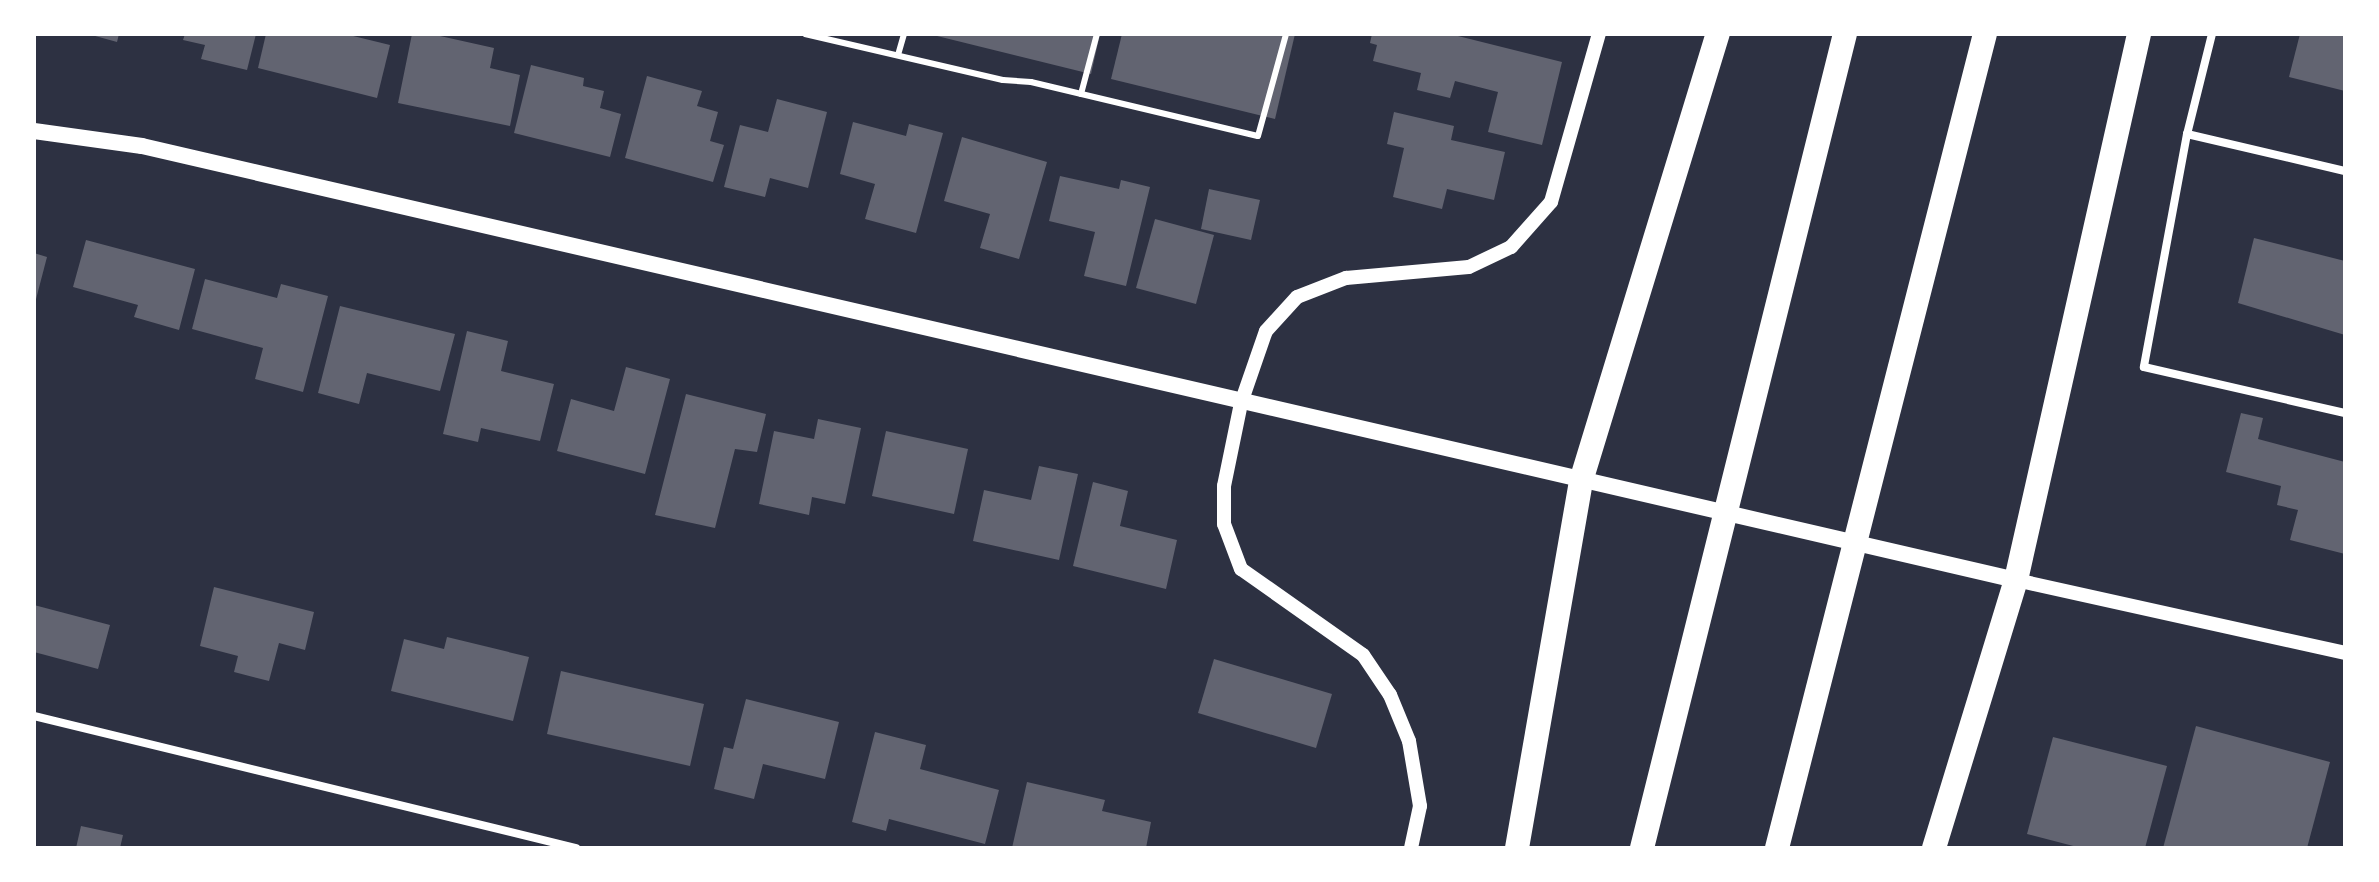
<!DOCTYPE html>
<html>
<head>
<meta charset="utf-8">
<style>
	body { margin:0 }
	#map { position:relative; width:2379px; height:882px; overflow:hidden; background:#2d3142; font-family:"PT Sans Narrow",sans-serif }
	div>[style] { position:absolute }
	.building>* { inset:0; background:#626471 }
	.service>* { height:6px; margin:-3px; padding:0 3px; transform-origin:3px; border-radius:3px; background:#fff }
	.minor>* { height:8px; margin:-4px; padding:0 4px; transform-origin:4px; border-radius:4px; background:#fff }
	.tertiary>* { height:14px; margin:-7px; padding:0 7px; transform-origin:7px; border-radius:7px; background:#fff }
	.secondary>* { height:16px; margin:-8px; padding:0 8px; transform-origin:8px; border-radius:8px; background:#fff }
	.motorway>* { height:24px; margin:-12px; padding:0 12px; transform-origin:12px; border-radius:12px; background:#fff }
	span { translate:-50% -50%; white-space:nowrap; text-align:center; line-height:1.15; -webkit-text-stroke:8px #fff; paint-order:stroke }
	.frame { position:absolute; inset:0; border:36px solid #fff; pointer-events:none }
</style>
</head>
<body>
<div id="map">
	<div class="building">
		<i style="clip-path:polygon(88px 34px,119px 34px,117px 42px)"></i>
		<i style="clip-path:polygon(185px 34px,256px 34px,247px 70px,201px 59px,205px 45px,183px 40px)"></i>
		<i style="clip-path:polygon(266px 34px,345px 34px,390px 45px,377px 98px,258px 68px)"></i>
		<i style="clip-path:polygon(412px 34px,431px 34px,494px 48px,490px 68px,520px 75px,510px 126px,398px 103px)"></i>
		<i style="clip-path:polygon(929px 34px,1100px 34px,1091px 74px)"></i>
		<i style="clip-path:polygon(1122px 34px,1295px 34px,1275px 119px,1111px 79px)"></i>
		<i style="clip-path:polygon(1372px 34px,1450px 34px,1562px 62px,1542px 145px,1488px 132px,1498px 92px,1455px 81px,1450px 98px,1417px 90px,1421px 73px,1373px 61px,1377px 45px,1370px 43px)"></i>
		<i style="clip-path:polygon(2300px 34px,2345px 34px,2345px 91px,2289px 77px)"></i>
		<i style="clip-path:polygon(531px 65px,584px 78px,583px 86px,604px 91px,600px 108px,621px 114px,610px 157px,514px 133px)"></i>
		<i style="clip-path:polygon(647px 76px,702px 91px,697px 106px,718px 112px,710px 141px,724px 145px,713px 182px,625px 158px)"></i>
		<i style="clip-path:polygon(777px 99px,827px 112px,808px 188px,770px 178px,765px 197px,724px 187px,740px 125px,768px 132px)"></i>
		<i style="clip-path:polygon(1394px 112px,1454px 126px,1451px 140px,1505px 152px,1494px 200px,1447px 189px,1442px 209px,1393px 197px,1404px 148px,1387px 144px)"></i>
		<i style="clip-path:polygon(853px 122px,906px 136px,909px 124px,943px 133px,916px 233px,865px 219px,875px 184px,840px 174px)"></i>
		<i style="clip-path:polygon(962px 137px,1047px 162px,1019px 259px,980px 248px,990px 214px,944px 201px)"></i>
		<i style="clip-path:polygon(1060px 176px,1119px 189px,1121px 180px,1150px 187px,1126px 286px,1084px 276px,1095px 232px,1049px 221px)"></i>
		<i style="clip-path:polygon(1209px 189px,1260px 200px,1251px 240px,1201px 229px)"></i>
		<i style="clip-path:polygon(1155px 219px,1214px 235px,1196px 304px,1136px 288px)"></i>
		<i style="clip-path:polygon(2254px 238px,2345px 261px,2345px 335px,2238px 303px)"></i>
		<i style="clip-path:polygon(86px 240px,195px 269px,179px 330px,134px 317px,138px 305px,73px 287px)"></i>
		<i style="clip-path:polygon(34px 253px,47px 257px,35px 303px,34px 303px)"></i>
		<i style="clip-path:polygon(205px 279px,277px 298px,281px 284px,328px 296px,303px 392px,255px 379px,263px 348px,192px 329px)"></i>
		<i style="clip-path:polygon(340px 306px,455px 334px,440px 391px,367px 373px,359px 404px,318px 393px)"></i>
		<i style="clip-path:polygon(467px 331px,508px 341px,501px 371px,554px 384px,540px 441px,481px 428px,478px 442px,443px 434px)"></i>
		<i style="clip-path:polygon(626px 367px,670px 379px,645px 474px,557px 451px,571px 399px,614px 411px)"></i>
		<i style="clip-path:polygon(686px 394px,766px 414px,757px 452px,735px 449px,715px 528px,655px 515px)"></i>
		<i style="clip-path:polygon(2241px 413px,2263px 418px,2258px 439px,2345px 462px,2345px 554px,2290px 540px,2298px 510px,2277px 505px,2281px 486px,2226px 472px)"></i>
		<i style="clip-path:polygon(818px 419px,861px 428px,845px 504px,812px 497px,809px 515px,759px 504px,774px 431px,814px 439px)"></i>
		<i style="clip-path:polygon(886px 431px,968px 449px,954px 514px,872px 496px)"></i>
		<i style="clip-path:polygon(1039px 466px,1078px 474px,1059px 560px,973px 541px,984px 490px,1031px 500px)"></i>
		<i style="clip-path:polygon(1093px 482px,1128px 491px,1120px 526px,1177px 540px,1166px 589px,1073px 566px)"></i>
		<i style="clip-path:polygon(214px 587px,314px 612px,305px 650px,279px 643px,269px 681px,234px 672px,238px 656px,200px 646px)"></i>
		<i style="clip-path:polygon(34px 605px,110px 625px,98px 669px,34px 652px)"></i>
		<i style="clip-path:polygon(447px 637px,529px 657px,513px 721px,391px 691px,404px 639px,444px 649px)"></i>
		<i style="clip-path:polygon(1214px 659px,1332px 694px,1316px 748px,1198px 713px)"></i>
		<i style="clip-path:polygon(561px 671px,704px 704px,690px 766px,547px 734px)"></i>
		<i style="clip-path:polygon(746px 699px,839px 722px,825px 779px,763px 764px,754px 799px,714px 789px,724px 747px,733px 749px)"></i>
		<i style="clip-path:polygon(2196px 726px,2330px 762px,2307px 848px,2163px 848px)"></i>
		<i style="clip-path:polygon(875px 732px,926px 745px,920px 769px,999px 790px,985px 844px,889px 819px,886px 831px,852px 822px)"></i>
		<i style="clip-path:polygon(2053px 737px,2167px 766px,2145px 848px,2081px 848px,2027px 834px)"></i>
		<i style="clip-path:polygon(1027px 782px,1105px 800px,1102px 811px,1151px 822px,1146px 848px,1012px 848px)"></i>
		<i style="clip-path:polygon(81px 826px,123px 835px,120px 848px,76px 848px)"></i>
	</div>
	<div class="service">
		<i style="left:805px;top:34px;width:203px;rotate:13.1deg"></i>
		<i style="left:1003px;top:80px;width:28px;rotate:4deg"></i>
		<i style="left:1031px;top:82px;width:233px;rotate:13.4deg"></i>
		<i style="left:1258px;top:136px;width:106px;rotate:-74.6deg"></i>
		<i style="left:898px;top:55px;width:22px;rotate:-74deg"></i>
		<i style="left:1081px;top:94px;width:62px;rotate:-75.1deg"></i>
	</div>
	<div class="minor">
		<i style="left:2212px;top:34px;width:103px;rotate:104deg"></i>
		<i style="left:2187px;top:134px;width:237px;rotate:100.5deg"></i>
		<i style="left:2144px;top:367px;width:206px;rotate:12.9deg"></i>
		<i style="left:2187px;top:134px;width:162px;rotate:13.2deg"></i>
		<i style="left:34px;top:716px;width:558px;rotate:13.69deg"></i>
	</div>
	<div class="tertiary">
		<i style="left:2016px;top:580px;width:337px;rotate:12.5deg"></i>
		<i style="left:1411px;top:848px;width:43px;rotate:-77.9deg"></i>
		<i style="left:1420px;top:806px;width:66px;rotate:-99.6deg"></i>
		<i style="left:1409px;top:741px;width:50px;rotate:-112.4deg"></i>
		<i style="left:1390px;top:695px;width:48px;rotate:-124deg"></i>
		<i style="left:1363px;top:655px;width:149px;rotate:-144.8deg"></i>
		<i style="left:1241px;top:569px;width:48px;rotate:-110.7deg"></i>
		<i style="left:1224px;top:524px;width:38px;rotate:-90deg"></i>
		<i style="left:1224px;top:486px;width:85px;rotate:-78.4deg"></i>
		<i style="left:1241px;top:403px;width:76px;rotate:-70.9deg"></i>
		<i style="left:1266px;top:331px;width:46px;rotate:-47.6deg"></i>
		<i style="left:1297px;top:297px;width:53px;rotate:-21.2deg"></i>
		<i style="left:1346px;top:278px;width:123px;rotate:-5.1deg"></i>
		<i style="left:1469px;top:267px;width:47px;rotate:-25.5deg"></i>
		<i style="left:1511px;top:247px;width:60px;rotate:-48.4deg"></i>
		<i style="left:1551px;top:202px;width:175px;rotate:-74.1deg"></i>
	</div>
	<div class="secondary">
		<i style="left:34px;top:131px;width:109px;rotate:7.9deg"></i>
		<i style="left:142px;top:146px;width:1924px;rotate:13.04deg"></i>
	</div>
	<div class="motorway">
		<i style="left:1517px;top:848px;width:373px;rotate:-80.1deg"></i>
		<i style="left:1581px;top:481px;width:468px;rotate:-73deg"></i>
		<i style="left:1642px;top:848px;width:839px;rotate:-76deg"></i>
		<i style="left:1777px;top:848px;width:840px;rotate:-75.67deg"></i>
		<i style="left:1934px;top:848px;width:280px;rotate:-73deg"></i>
		<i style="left:2016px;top:580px;width:560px;rotate:-77.3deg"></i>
	</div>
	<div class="frame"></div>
</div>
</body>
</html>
